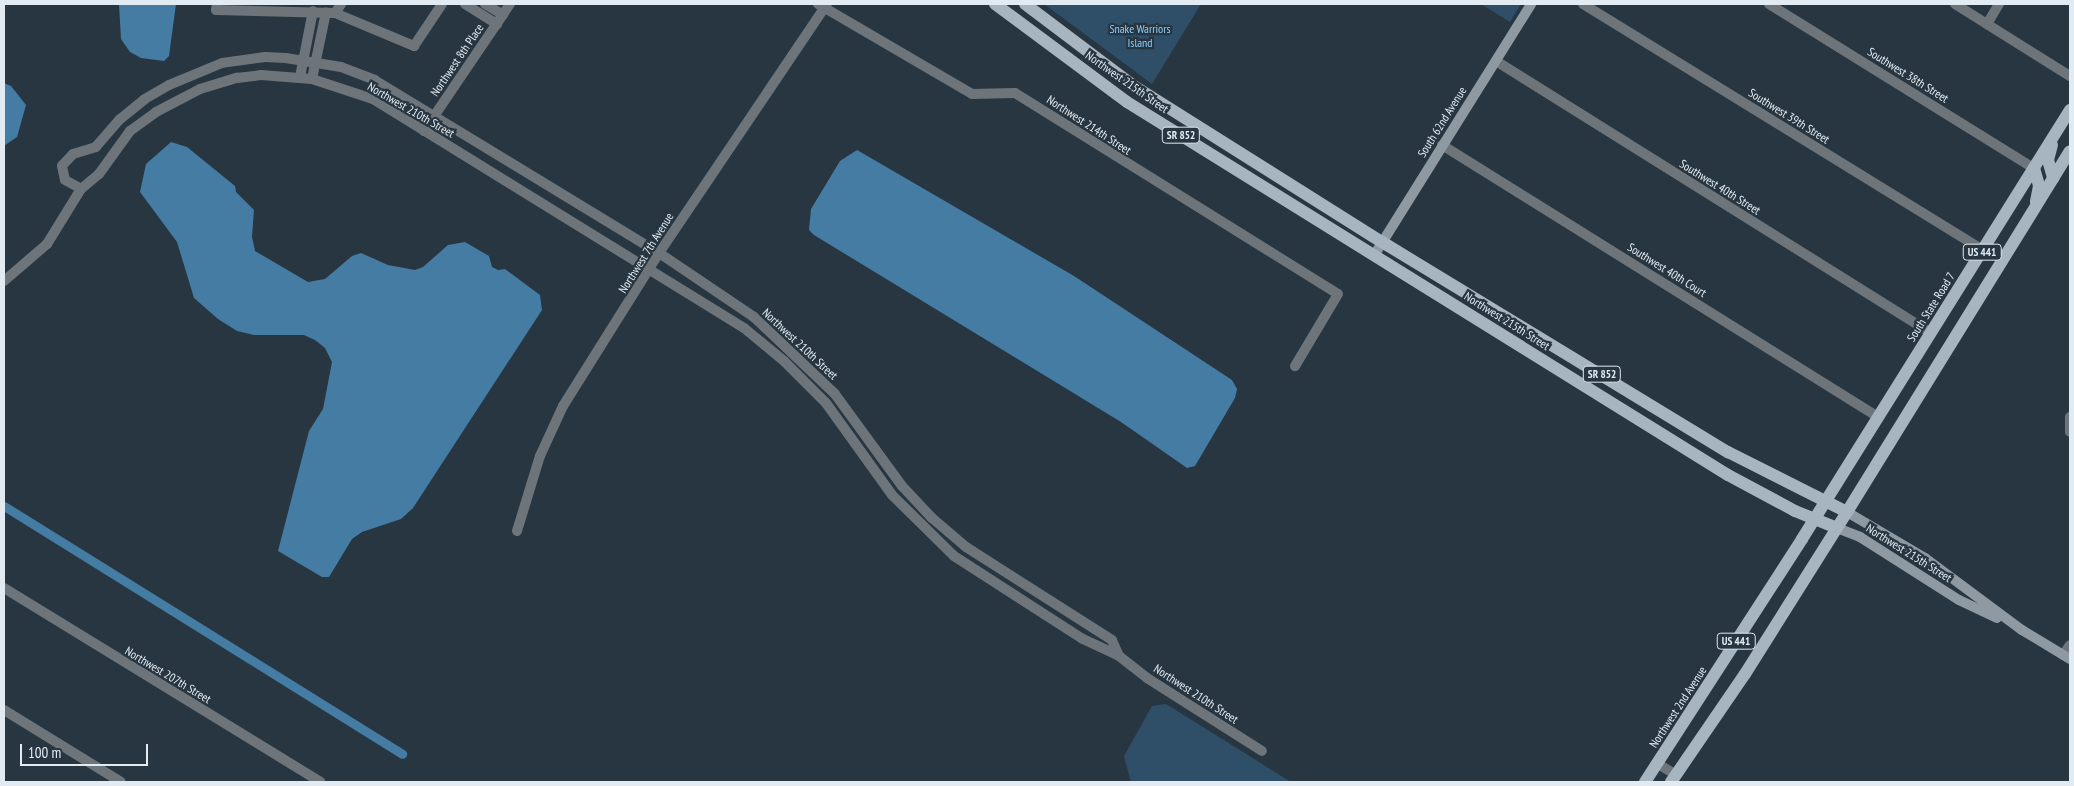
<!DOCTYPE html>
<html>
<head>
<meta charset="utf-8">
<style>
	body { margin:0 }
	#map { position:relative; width:2074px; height:786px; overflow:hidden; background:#283641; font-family:"PT Sans Narrow",sans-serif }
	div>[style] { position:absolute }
	.green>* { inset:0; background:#2e4f67 }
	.water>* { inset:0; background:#447ca4 }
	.canal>* { height:9px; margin:-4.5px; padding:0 4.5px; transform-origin:4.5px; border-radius:4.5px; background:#447ca4 }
	.street>* { height:10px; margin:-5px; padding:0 5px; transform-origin:5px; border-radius:5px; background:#6e757a }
	.secondary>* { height:10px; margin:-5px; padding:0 5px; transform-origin:5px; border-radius:5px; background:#8e99a2 }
	.primary>* { height:12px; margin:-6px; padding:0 6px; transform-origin:6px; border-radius:6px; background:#a7b5c0 }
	span { translate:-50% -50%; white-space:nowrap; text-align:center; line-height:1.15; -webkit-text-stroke:4.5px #283641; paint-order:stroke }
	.shield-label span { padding:1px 4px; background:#283641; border:1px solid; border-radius:4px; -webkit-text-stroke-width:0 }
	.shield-label { font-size:11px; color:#e2ebf2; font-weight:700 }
	.park-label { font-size:12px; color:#8ecefd }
	.street-label { font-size:12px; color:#e2ebf2 }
	.frame { position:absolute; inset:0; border:5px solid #e2ebf2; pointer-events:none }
	.scale { position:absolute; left:20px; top:744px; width:128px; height:22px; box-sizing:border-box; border:2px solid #e2ebf2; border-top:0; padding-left:6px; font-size:15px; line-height:18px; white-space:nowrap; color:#e2ebf2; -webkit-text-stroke:4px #283641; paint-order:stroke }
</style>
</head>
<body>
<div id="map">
	<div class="green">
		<i style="clip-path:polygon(1044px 4px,1201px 4px,1152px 84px)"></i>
		<i style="clip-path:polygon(1481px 4px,1521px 4px,1510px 22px)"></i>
		<i style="clip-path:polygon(1166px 704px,1291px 782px,1131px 782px,1124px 756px,1152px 706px)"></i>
	</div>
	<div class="water">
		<i style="clip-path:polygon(119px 4px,176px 4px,169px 56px,164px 61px,141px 58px,130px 52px,121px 39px)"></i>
		<i style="clip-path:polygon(4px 83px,11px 86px,26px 105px,17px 137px,4px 146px)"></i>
		<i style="clip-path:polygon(171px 142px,187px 147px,235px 186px,236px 192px,254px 210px,252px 237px,255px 251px,308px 282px,325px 279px,352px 256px,361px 253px,388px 265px,415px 270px,423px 267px,448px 245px,465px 242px,489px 256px,492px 267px,498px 270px,505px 269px,540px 295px,542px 310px,413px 508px,401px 519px,362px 532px,352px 539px,329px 577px,322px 577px,278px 551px,309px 431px,323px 409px,332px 362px,325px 348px,315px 340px,304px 335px,254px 335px,237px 331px,218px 319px,194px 298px,177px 242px,140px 192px,146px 164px)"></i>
		<i style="clip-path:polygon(857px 150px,1074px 276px,1232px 380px,1237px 389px,1235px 398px,1195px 466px,1187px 468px,1121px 422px,814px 235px,809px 230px,811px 209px,840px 161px)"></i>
	</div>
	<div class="canal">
		<i style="left:4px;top:506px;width:469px;rotate:31.9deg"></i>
	</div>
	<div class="street">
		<i style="left:217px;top:4px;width:6px;rotate:99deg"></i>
		<i style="left:216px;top:10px;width:119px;rotate:1.4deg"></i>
		<i style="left:335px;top:13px;width:86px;rotate:22.7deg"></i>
		<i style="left:414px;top:46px;width:50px;rotate:-56.3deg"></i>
		<i style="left:465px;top:4px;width:38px;rotate:32deg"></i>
		<i style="left:485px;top:4px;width:21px;rotate:31deg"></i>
		<i style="left:818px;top:4px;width:178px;rotate:30.3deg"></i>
		<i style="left:972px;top:94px;width:43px;rotate:-1.3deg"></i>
		<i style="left:1015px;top:93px;width:380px;rotate:31.9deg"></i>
		<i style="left:1338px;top:294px;width:84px;rotate:120.8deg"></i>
		<i style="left:1583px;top:4px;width:470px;rotate:31.6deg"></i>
		<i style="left:1769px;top:4px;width:312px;rotate:31.8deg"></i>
		<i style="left:1955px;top:4px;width:136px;rotate:32.1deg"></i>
		<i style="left:335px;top:13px;width:11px;rotate:-56deg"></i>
		<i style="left:1987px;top:24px;width:23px;rotate:-59deg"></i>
		<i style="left:1496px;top:61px;width:513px;rotate:32.02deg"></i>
		<i style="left:300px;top:77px;width:67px;rotate:-78.9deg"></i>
		<i style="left:312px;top:79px;width:68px;rotate:-78.2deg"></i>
		<i style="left:424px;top:131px;width:153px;rotate:-55.9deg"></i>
		<i style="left:1442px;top:145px;width:514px;rotate:31.96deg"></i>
		<i style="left:4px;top:281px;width:57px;rotate:-40.7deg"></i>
		<i style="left:47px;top:244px;width:65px;rotate:-58.3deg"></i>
		<i style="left:2070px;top:417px;width:15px;rotate:90deg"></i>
		<i style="left:517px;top:531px;width:78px;rotate:-73deg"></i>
		<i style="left:540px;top:456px;width:55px;rotate:-65.3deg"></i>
		<i style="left:563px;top:406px;width:181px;rotate:-57.9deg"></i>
		<i style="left:659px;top:253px;width:300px;rotate:-56deg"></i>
		<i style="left:4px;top:588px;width:371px;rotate:31.5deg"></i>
		<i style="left:2063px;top:655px;width:12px;rotate:-55deg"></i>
		<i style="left:1119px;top:656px;width:17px;rotate:-114deg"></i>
		<i style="left:1112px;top:640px;width:173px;rotate:-147.5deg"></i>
		<i style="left:966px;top:547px;width:45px;rotate:-139.5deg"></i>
		<i style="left:932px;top:518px;width:44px;rotate:-133.2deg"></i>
		<i style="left:902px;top:486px;width:114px;rotate:-126.1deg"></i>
		<i style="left:835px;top:394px;width:112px;rotate:-136.5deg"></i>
		<i style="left:754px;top:317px;width:115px;rotate:-146deg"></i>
		<i style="left:659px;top:253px;width:333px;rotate:-148.7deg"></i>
		<i style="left:375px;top:80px;width:36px;rotate:-159deg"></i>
		<i style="left:341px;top:67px;width:56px;rotate:-170.7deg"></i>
		<i style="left:286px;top:58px;width:21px;rotate:-177deg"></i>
		<i style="left:265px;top:57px;width:43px;rotate:172.1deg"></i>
		<i style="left:222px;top:63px;width:57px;rotate:157.5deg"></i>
		<i style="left:169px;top:85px;width:28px;rotate:150deg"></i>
		<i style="left:145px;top:99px;width:32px;rotate:141deg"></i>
		<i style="left:120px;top:119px;width:37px;rotate:131deg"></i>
		<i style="left:96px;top:147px;width:24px;rotate:163deg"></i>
		<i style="left:73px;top:154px;width:16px;rotate:133deg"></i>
		<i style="left:62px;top:166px;width:14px;rotate:78deg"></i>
		<i style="left:65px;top:180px;width:18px;rotate:29deg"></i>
		<i style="left:81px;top:189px;width:23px;rotate:-40deg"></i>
		<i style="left:99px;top:174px;width:53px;rotate:-54.2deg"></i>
		<i style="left:130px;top:131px;width:32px;rotate:-36deg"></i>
		<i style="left:156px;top:112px;width:50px;rotate:-27.6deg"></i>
		<i style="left:200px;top:89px;width:39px;rotate:-17deg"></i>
		<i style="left:237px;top:78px;width:24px;rotate:-7deg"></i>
		<i style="left:261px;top:75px;width:51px;rotate:4.5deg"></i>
		<i style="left:312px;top:79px;width:64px;rotate:18.2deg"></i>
		<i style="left:373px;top:99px;width:436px;rotate:31.7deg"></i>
		<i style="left:744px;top:328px;width:52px;rotate:39.5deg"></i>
		<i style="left:784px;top:361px;width:59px;rotate:45deg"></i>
		<i style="left:826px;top:403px;width:113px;rotate:54.3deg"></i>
		<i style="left:892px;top:495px;width:87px;rotate:44.5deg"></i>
		<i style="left:954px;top:556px;width:153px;rotate:32.8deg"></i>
		<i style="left:1083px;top:639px;width:40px;rotate:25deg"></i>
		<i style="left:1119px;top:656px;width:36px;rotate:38deg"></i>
		<i style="left:1147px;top:678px;width:136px;rotate:32.4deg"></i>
		<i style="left:4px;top:710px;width:137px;rotate:31.6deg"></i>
		<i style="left:1658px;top:764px;width:21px;rotate:31deg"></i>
	</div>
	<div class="secondary">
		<i style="left:1375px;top:254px;width:295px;rotate:-58deg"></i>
		<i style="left:1847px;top:512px;width:91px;rotate:30.5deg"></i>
		<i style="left:1925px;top:558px;width:121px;rotate:36.6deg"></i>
		<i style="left:2022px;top:630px;width:56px;rotate:31.1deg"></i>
		<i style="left:1837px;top:528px;width:25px;rotate:21deg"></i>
		<i style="left:1860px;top:537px;width:117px;rotate:32.5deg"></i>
		<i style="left:1959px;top:600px;width:42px;rotate:25.3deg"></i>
	</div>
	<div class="primary">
		<i style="left:995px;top:4px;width:164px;rotate:36.6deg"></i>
		<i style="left:1127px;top:102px;width:707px;rotate:31.83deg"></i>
		<i style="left:1728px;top:475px;width:76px;rotate:28.2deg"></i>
		<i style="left:1795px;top:511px;width:45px;rotate:22deg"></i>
		<i style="left:1025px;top:4px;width:136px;rotate:37deg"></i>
		<i style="left:1134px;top:86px;width:293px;rotate:32.2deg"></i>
		<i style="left:1382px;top:242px;width:405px;rotate:31.3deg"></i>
		<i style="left:1728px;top:452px;width:133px;rotate:26.8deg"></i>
		<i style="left:2052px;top:145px;width:16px;rotate:105deg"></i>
		<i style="left:2048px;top:160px;width:19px;rotate:74deg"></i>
		<i style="left:2034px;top:168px;width:19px;rotate:74deg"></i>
		<i style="left:2039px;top:186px;width:16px;rotate:101deg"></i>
		<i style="left:1645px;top:782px;width:289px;rotate:-57.1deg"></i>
		<i style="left:1802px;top:539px;width:506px;rotate:-58.01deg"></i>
		<i style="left:1671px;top:782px;width:131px;rotate:-55.6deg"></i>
		<i style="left:1745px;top:674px;width:191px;rotate:-57.8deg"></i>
		<i style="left:1847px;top:512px;width:424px;rotate:-58.3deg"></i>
	</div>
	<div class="shield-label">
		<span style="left:1181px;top:135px">SR 852</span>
		<span style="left:1982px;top:252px">US 441</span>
		<span style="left:1602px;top:374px">SR 852</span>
		<span style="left:1736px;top:641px">US 441</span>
	</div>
	<div class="park-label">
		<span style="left:1140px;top:36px">Snake Warriors<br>Island</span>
	</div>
	<div class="street-label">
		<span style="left:457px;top:60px;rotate:-56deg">Northwest 8th Place</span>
		<span style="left:1908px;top:75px;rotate:32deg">Southwest 38th Street</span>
		<span style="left:1127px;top:82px;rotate:35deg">Northwest 215th Street</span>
		<span style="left:411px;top:110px;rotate:30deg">Northwest 210th Street</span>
		<span style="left:1789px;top:116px;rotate:32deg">Southwest 39th Street</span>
		<span style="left:1442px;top:122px;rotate:-58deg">South 62nd Avenue</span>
		<span style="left:1089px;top:125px;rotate:33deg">Northwest 214th Street</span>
		<span style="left:1720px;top:187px;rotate:32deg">Southwest 40th Street</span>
		<span style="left:646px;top:253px;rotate:-58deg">Northwest 7th Avenue</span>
		<span style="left:1667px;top:270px;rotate:32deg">Southwest 40th Court</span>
		<span style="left:1931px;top:307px;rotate:-58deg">South State Road 7</span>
		<span style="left:1507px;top:321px;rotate:32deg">Northwest 215th Street</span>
		<span style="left:800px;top:344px;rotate:43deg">Northwest 210th Street</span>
		<span style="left:1909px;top:553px;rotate:32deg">Northwest 215th Street</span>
		<span style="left:168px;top:675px;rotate:31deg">Northwest 207th Street</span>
		<span style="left:1196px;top:694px;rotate:33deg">Northwest 210th Street</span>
		<span style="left:1678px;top:707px;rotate:-57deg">Northwest 2nd Avenue</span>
	</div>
	<div class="frame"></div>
	<div class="scale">100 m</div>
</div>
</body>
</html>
